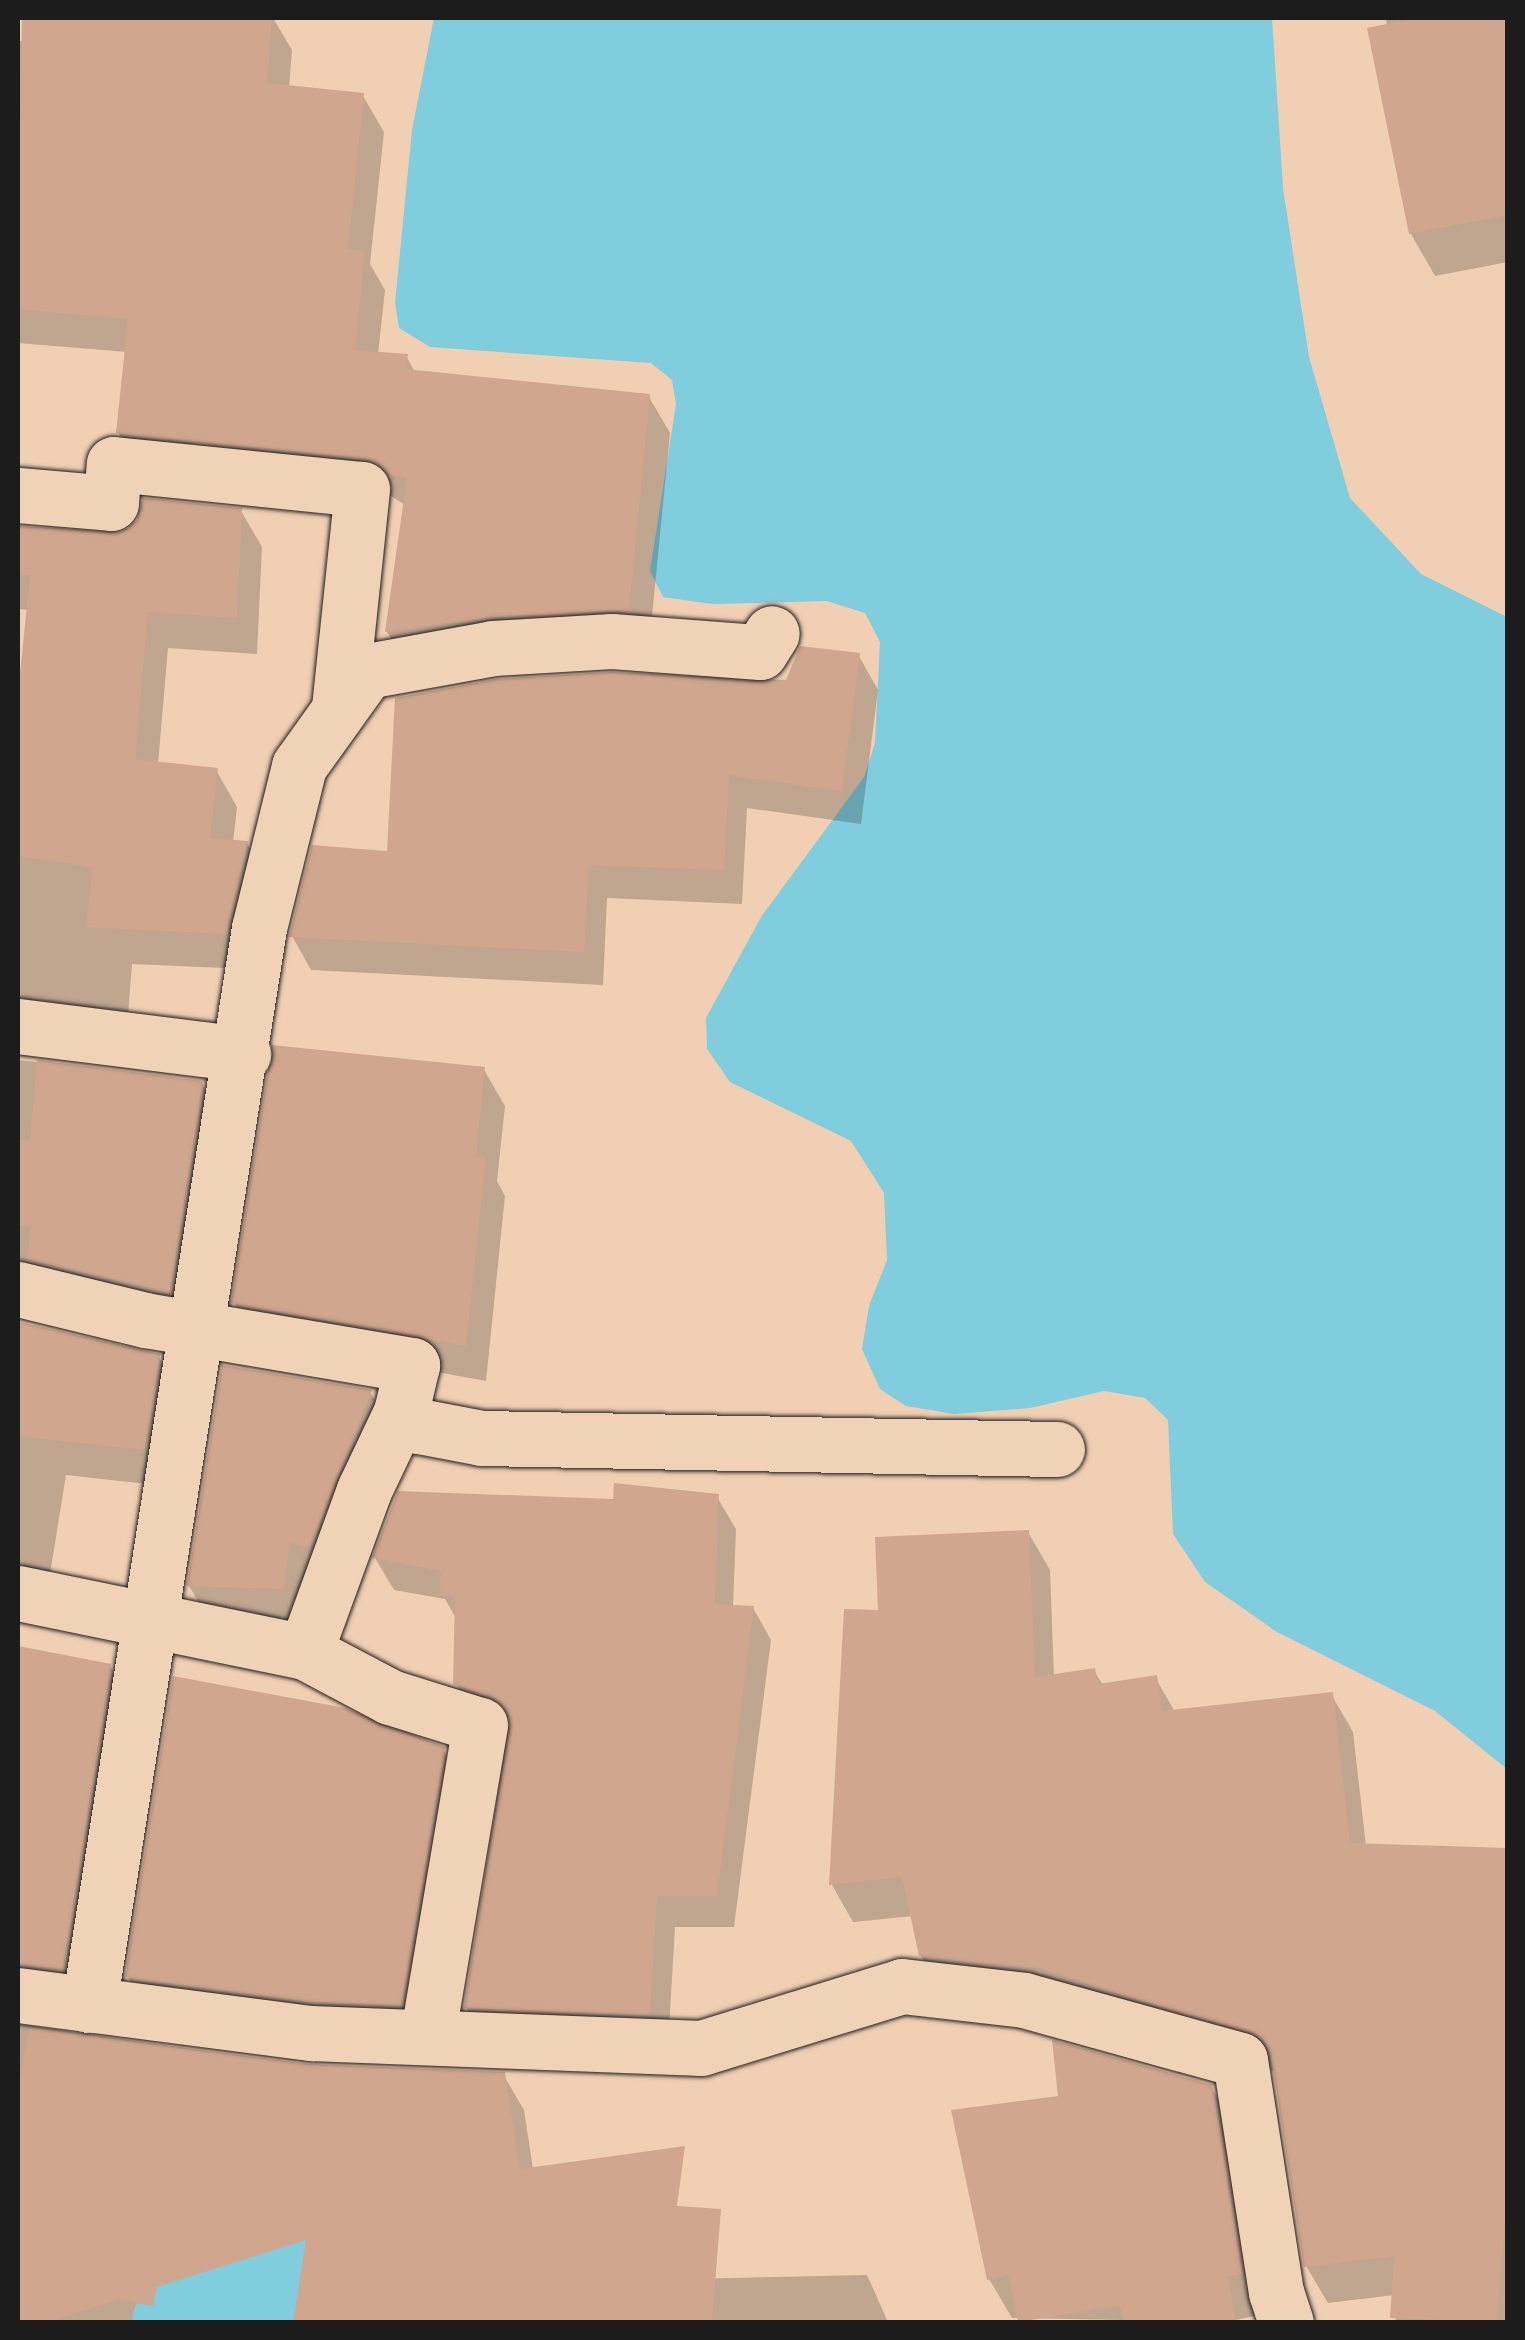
<!DOCTYPE html>
<html>
<head>
<meta charset="utf-8">
<style>
	body { margin:0 }
	#map { position:relative; width:1525px; height:2340px; overflow:hidden; background:#f1cfb3; font-family:"Gochi Hand",sans-serif }
	div>[style] { position:absolute }
	.water>* { inset:0; background:#7fcddd }
	.shadow>* { inset:0; background:#0003 }
	.canal>* { height:85px; margin:-42.5px; padding:0 42.5px; transform-origin:42.5px; border-radius:42.5px; background:#7fcddd }
	.building>* { inset:0; background:#d1a68f }
	.roads { filter:drop-shadow(0 0 2px #1c1c1c) drop-shadow(0 0 2px #1c1c1c) }
	.minor>* { height:55px; margin:-27.5px; padding:0 27.5px; transform-origin:27.5px; border-radius:27.5px; background:#f0d3b6 }
	span { translate:-50% -50%; white-space:nowrap; text-align:center; line-height:1.15; -webkit-text-stroke:8px #f0d3b6; paint-order:stroke }
	.frame { position:absolute; inset:0; border:20px solid #1c1c1c; pointer-events:none }
</style>
</head>
<body>
<div id="map">
	<div class="water">
		<i style="clip-path:polygon(434px 18px,1272px 18px,1283px 188px,1309px 357px,1350px 498px,1421px 574px,1507px 617px,1507px 1769px,1435px 1711px,1277px 1632px,1205px 1582px,1173px 1534px,1168px 1420px,1145px 1398px,1104px 1391px,1030px 1408px,954px 1414px,906px 1406px,880px 1389px,862px 1349px,869px 1306px,887px 1260px,884px 1193px,851px 1141px,730px 1082px,707px 1049px,706px 1018px,761px 917px,864px 777px,875px 743px,880px 642px,865px 613px,827px 601px,712px 604px,663px 597px,650px 571px,676px 404px,672px 380px,651px 363px,430px 347px,399px 328px,395px 303px,412px 130px)"></i>
	</div>
	<div class="shadow">
		<i style="clip-path:polygon(25px 18px,273px 18px,292px 50px,289px 88px,363px 96px,384px 132px,370px 264px,385px 290px,378px 354px,406px 356px,415px 372px,649px 397px,670px 433px,649px 647px,408px 668px,387px 632px,406px 506px,388px 494px,139px 469px,118px 432px,127px 352px,18px 343px,18px 41px,23px 41px)"></i>
		<i style="clip-path:polygon(1386px 18px,1508px 18px,1508px 262px,1435px 276px,1411px 234px)"></i>
		<i style="clip-path:polygon(241px 511px,262px 547px,257px 654px,168px 648px,158px 764px,216px 770px,237px 807px,233px 842px,247px 843px,268px 880px,247px 969px,132px 964px,126px 1041px,18px 1041px,18px 718px,29px 610px,18px 609px,18px 529px,109px 537px,138px 523px)"></i>
		<i style="clip-path:polygon(859px 656px,878px 690px,861px 824px,747px 808px,742px 904px,607px 898px,603px 985px,311px 970px,292px 936px,390px 853px)"></i>
		<i style="clip-path:polygon(18px 1060px,202px 1083px,223px 1119px,190px 1328px,18px 1303px)"></i>
		<i style="clip-path:polygon(484px 1070px,505px 1106px,497px 1181px,505px 1196px,486px 1381px,255px 1339px,234px 1302px)"></i>
		<i style="clip-path:polygon(18px 1323px,158px 1356px,180px 1393px,165px 1486px,66px 1475px,46px 1599px,18px 1601px)"></i>
		<i style="clip-path:polygon(370px 1392px,389px 1424px,302px 1621px,208px 1618px,189px 1586px)"></i>
		<i style="clip-path:polygon(717px 1497px,736px 1529px,733px 1607px,753px 1608px,771px 1640px,734px 1927px,675px 1927px,668px 2046px,485px 2039px,466px 2007px,513px 1731px,474px 1716px,456px 1683px,457px 1620px,445px 1599px,394px 1590px,375px 1558px,616px 1501px)"></i>
		<i style="clip-path:polygon(1028px 1532px,1050px 1570px,1054px 1677px,1094px 1671px,1103px 1685px,1155px 1677px,1175px 1712px,1331px 1694px,1353px 1732px,1366px 1846px,1508px 1851px,1508px 2322px,1396px 2322px,1394px 2295px,1328px 2303px,1306px 2266px,1276px 2072px,1067px 2006px,943px 1993px,921px 1956px,913px 1916px,853px 1922px,832px 1885px,846px 1611px,880px 1612px)"></i>
		<i style="clip-path:polygon(18px 1649px,110px 1666px,130px 1702px,82px 2004px,18px 2013px)"></i>
		<i style="clip-path:polygon(443px 1749px,460px 1779px,417px 2034px,145px 2006px,128px 1977px)"></i>
		<i style="clip-path:polygon(18px 2024px,308px 2066px,503px 2074px,524px 2110px,533px 2169px,621px 2195px,608px 2322px,18px 2322px)"></i>
		<i style="clip-path:polygon(1211px 2087px,1234px 2127px,1263px 2314px,1227px 2322px,1012px 2318px,989px 2279px)"></i>
		<i style="clip-path:polygon(867px 2275px,888px 2322px,684px 2322px,683px 2279px)"></i>
	</div>
	<div class="canal">
		<i style="left:174px;top:2322px;width:132px;rotate:-21.7deg"></i>
		<i style="left:297px;top:2273px;width:133px;rotate:-16.1deg"></i>
		<i style="left:425px;top:2236px;width:102px;rotate:7.3deg"></i>
		<i style="left:526px;top:2249px;width:85px;rotate:59.5deg"></i>
	</div>
	<div class="building">
		<i style="clip-path:polygon(22px 18px,272px 18px,267px 83px,364px 93px,348px 249px,365px 251px,355px 350px,408px 354px,406px 369px,650px 394px,629px 611px,491px 617px,385px 632px,407px 477px,390px 475px,365px 458px,116px 433px,128px 319px,18px 309px)"></i>
		<i style="clip-path:polygon(1416px 18px,1508px 18px,1508px 215px,1409px 234px,1367px 28px)"></i>
		<i style="clip-path:polygon(143px 498px,242px 508px,237px 618px,148px 612px,135px 759px,218px 768px,210px 838px,248px 841px,226px 934px,86px 927px,93px 867px,18px 856px,18px 694px,30px 575px,18px 575px,18px 526px,123px 532px,137px 520px)"></i>
		<i style="clip-path:polygon(800px 646px,860px 653px,842px 791px,729px 775px,724px 870px,589px 865px,584px 952px,289px 937px,312px 845px,387px 851px,395px 698px,497px 679px,612px 672px,786px 680px)"></i>
		<i style="clip-path:polygon(272px 1045px,485px 1067px,476px 1157px,486px 1158px,466px 1346px,231px 1303px)"></i>
		<i style="clip-path:polygon(37px 1060px,203px 1081px,170px 1292px,27px 1259px,31px 1226px,18px 1225px,18px 1140px,30px 1141px)"></i>
		<i style="clip-path:polygon(19px 1322px,160px 1354px,145px 1450px,18px 1436px)"></i>
		<i style="clip-path:polygon(222px 1365px,372px 1390px,310px 1547px,290px 1543px,284px 1589px,187px 1586px)"></i>
		<i style="clip-path:polygon(614px 1483px,719px 1494px,715px 1604px,754px 1606px,717px 1896px,657px 1896px,650px 2015px,464px 2008px,510px 1716px,490px 1696px,453px 1684px,455px 1596px,440px 1595px,441px 1571px,372px 1558px,398px 1491px,613px 1499px)"></i>
		<i style="clip-path:polygon(1029px 1530px,1035px 1677px,1095px 1668px,1098px 1684px,1157px 1675px,1162px 1711px,1333px 1692px,1350px 1843px,1508px 1848px,1508px 2186px,1497px 2322px,1390px 2318px,1394px 2256px,1304px 2267px,1271px 2055px,1263px 2039px,1044px 1969px,919px 1956px,902px 1877px,829px 1885px,844px 1609px,878px 1610px,875px 1537px)"></i>
		<i style="clip-path:polygon(18px 1646px,111px 1664px,63px 1969px,18px 1964px)"></i>
		<i style="clip-path:polygon(173px 1676px,345px 1708px,445px 1747px,401px 2005px,315px 2002px,125px 1977px)"></i>
		<i style="clip-path:polygon(30px 2028px,308px 2064px,505px 2072px,520px 2169px,685px 2146px,677px 2206px,721px 2209px,712px 2322px,293px 2322px,306px 2240px,157px 2287px,153px 2306px,118px 2300px,46px 2322px,18px 2322px,18px 2088px)"></i>
		<i style="clip-path:polygon(1052px 2040px,1212px 2085px,1242px 2274px,1228px 2276px,1236px 2322px,1124px 2322px,1120px 2306px,1018px 2322px,1008px 2275px,987px 2280px,951px 2110px,1058px 2096px)"></i>
	</div>
	<div class="roads">
		<div class="minor">
			<i style="left:18px;top:495px;width:93px;rotate:4.9deg"></i>
			<i style="left:111px;top:503px;width:39px;rotate:-86deg"></i>
			<i style="left:114px;top:464px;width:249px;rotate:5.8deg"></i>
			<i style="left:362px;top:489px;width:220px;rotate:96deg"></i>
			<i style="left:18px;top:1026px;width:227px;rotate:7.1deg"></i>
			<i style="left:18px;top:1289px;width:131px;rotate:13.7deg"></i>
			<i style="left:145px;top:1320px;width:271px;rotate:9.6deg"></i>
			<i style="left:412px;top:1365px;width:48px;rotate:103.2deg"></i>
			<i style="left:401px;top:1412px;width:86px;rotate:115.4deg"></i>
			<i style="left:364px;top:1490px;width:172px;rotate:110deg"></i>
			<i style="left:401px;top:1412px;width:23px;rotate:38deg"></i>
			<i style="left:419px;top:1426px;width:64px;rotate:10.8deg"></i>
			<i style="left:482px;top:1438px;width:575px;rotate:1.1deg"></i>
			<i style="left:18px;top:1593px;width:293px;rotate:11.6deg"></i>
			<i style="left:305px;top:1652px;width:96px;rotate:27.9deg"></i>
			<i style="left:390px;top:1697px;width:94px;rotate:17.3deg"></i>
			<i style="left:480px;top:1725px;width:316px;rotate:99.6deg"></i>
			<i style="left:18px;top:1995px;width:296px;rotate:7.4deg"></i>
			<i style="left:312px;top:2033px;width:389px;rotate:2.2deg"></i>
			<i style="left:701px;top:2048px;width:210px;rotate:-17.1deg"></i>
			<i style="left:902px;top:1986px;width:123px;rotate:6.5deg"></i>
			<i style="left:1024px;top:2000px;width:224px;rotate:15.5deg"></i>
			<i style="left:1240px;top:2060px;width:235px;rotate:81.2deg"></i>
			<i style="left:1276px;top:2292px;width:32px;rotate:72deg"></i>
			<i style="left:89px;top:2005px;width:1090px;rotate:-81.03deg"></i>
			<i style="left:259px;top:928px;width:167px;rotate:-76.1deg"></i>
			<i style="left:299px;top:766px;width:117px;rotate:-54.4deg"></i>
			<i style="left:367px;top:671px;width:128px;rotate:-10.3deg"></i>
			<i style="left:493px;top:648px;width:119px;rotate:-3.4deg"></i>
			<i style="left:612px;top:641px;width:148px;rotate:4.3deg"></i>
			<i style="left:760px;top:652px;width:22px;rotate:-58deg"></i>
		</div>
	</div>
	<div class="frame"></div>
</div>
</body>
</html>
